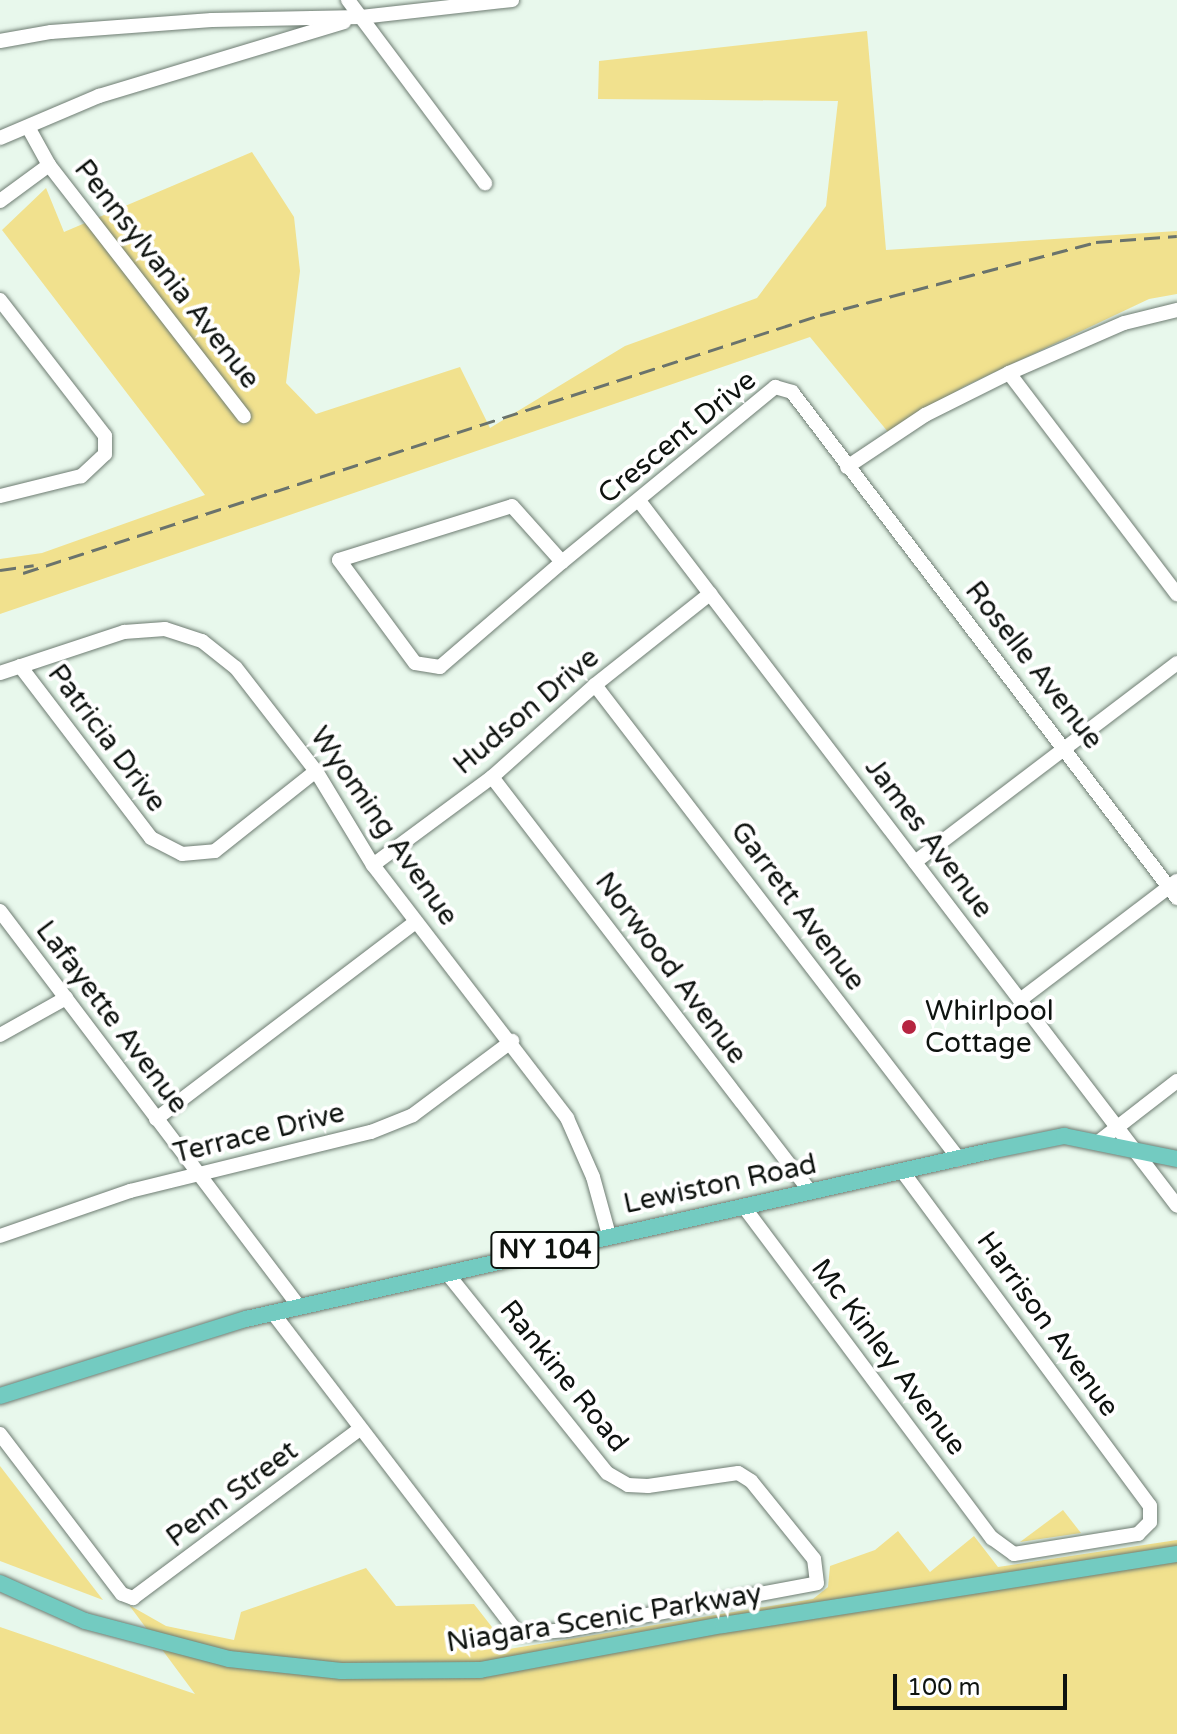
<!DOCTYPE html>
<html>
<head>
<meta charset="utf-8">
<style>
	body { margin:0 }
	#map { position:relative; width:1177px; height:1734px; overflow:hidden; background:#e8f8ec; font-family:"Varela Round",sans-serif }
	div>[style] { position:absolute }
	.green>* { inset:0; background:#f1e18e }
	.roads { filter:drop-shadow(0 0 2px #6e7c72) drop-shadow(0 0 2px #6e7c72) }
	.minor>* { height:14px; margin:-7px; padding:0 7px; transform-origin:7px; border-radius:7px; background:#fff }
	.major>* { height:16px; margin:-8px; padding:0 8px; transform-origin:8px; border-radius:8px; background:#73cbc1 }
	.rail>* { height:3px; margin-top:-1.5px; transform-origin:0; background:repeating-linear-gradient(90deg,#6a736c 0 16px,transparent 0 24px) }
	.dots>* { width:22px; height:22px; translate:-50% -50%; box-sizing:border-box; border:4px solid #fff; border-radius:50% }
	span { translate:-50% -50%; white-space:nowrap; text-align:center; line-height:1.15; -webkit-text-stroke:8px #fff; paint-order:stroke }
	.shield-label span { padding:2px 6px; background:#fff; border:2px solid; border-radius:6px; -webkit-text-stroke-width:0 }
	.shield-label { font-size:26px; color:#0e130f; font-weight:700 }
	.street-label { font-size:28px; color:#0e130f }
	.poi-label { font-size:28px; color:#0e130f }
	.left { translate:0 -50%; text-align:left }
	.scale { position:absolute; left:893px; top:1674px; width:174px; height:36px; box-sizing:border-box; border:4px solid #0e130f; border-top:0; padding-left:10px; font-size:24px; line-height:28px; white-space:nowrap; color:#0e130f; -webkit-text-stroke:6px #fff; paint-order:stroke }
</style>
</head>
<body>
<div id="map">
	<div class="green">
		<i style="clip-path:polygon(867px 31px,886px 250px,1177px 231px,1177px 294px,1149px 299px,965px 386px,888px 432px,810px 337px,0 614px,0 559px,42px 553px,205px 495px,2px 230px,46px 188px,64px 232px,252px 152px,294px 217px,300px 271px,286px 383px,316px 414px,460px 367px,490px 428px,625px 346px,757px 298px,826px 206px,838px 101px,598px 99px,599px 61px)"></i>
		<i style="clip-path:polygon(0 1466px,103px 1600px,0 1561px)"></i>
		<i style="clip-path:polygon(1063px 1510px,1081px 1533px,1020px 1542px)"></i>
		<i style="clip-path:polygon(898px 1531px,930px 1572px,974px 1536px,998px 1567px,1177px 1540px,1177px 1734px,0 1734px,0 1627px,195px 1694px,129px 1605px,166px 1626px,234px 1640px,241px 1612px,366px 1568px,396px 1606px,474px 1604px,509px 1649px,813px 1599px,828px 1587px,830px 1566px,875px 1550px)"></i>
	</div>
	<div class="roads">
		<div class="minor">
			<i style="left:348px;top:0;width:229px;rotate:53.2deg"></i>
			<i style="left:0;top:41px;width:52px;rotate:-10deg"></i>
			<i style="left:51px;top:32px;width:161px;rotate:-4.3deg"></i>
			<i style="left:212px;top:20px;width:149px;rotate:-1.2deg"></i>
			<i style="left:361px;top:17px;width:152px;rotate:-6.4deg"></i>
			<i style="left:0;top:138px;width:108px;rotate:-23deg"></i>
			<i style="left:99px;top:96px;width:256px;rotate:-16.8deg"></i>
			<i style="left:49px;top:165px;width:318px;rotate:52.2deg"></i>
			<i style="left:0;top:201px;width:61px;rotate:-36.3deg"></i>
			<i style="left:49px;top:165px;width:43px;rotate:-118.9deg"></i>
			<i style="left:0;top:300px;width:172px;rotate:52.3deg"></i>
			<i style="left:105px;top:436px;width:18px;rotate:90deg"></i>
			<i style="left:105px;top:454px;width:33px;rotate:137deg"></i>
			<i style="left:81px;top:476px;width:83px;rotate:166.1deg"></i>
			<i style="left:1009px;top:373px;width:278px;rotate:52.8deg"></i>
			<i style="left:847px;top:467px;width:94px;rotate:-33.7deg"></i>
			<i style="left:925px;top:415px;width:94px;rotate:-26.6deg"></i>
			<i style="left:1009px;top:373px;width:125px;rotate:-23.5deg"></i>
			<i style="left:1124px;top:323px;width:55px;rotate:-13.8deg"></i>
			<i style="left:640px;top:502px;width:885px;rotate:52.66deg"></i>
			<i style="left:512px;top:506px;width:75px;rotate:48.2deg"></i>
			<i style="left:562px;top:562px;width:161px;rotate:139.3deg"></i>
			<i style="left:440px;top:667px;width:25px;rotate:-171deg"></i>
			<i style="left:415px;top:663px;width:128px;rotate:-126.4deg"></i>
			<i style="left:339px;top:560px;width:181px;rotate:-17.3deg"></i>
			<i style="left:562px;top:562px;width:276px;rotate:-39.4deg"></i>
			<i style="left:775px;top:387px;width:18px;rotate:16deg"></i>
			<i style="left:792px;top:392px;width:636px;rotate:52.73deg"></i>
			<i style="left:20px;top:666px;width:216px;rotate:52.7deg"></i>
			<i style="left:151px;top:838px;width:35px;rotate:27deg"></i>
			<i style="left:182px;top:854px;width:33px;rotate:-5deg"></i>
			<i style="left:215px;top:851px;width:129px;rotate:-38.4deg"></i>
			<i style="left:0;top:673px;width:131px;rotate:-18.3deg"></i>
			<i style="left:124px;top:632px;width:41px;rotate:-4.2deg"></i>
			<i style="left:165px;top:629px;width:39px;rotate:18deg"></i>
			<i style="left:202px;top:641px;width:43px;rotate:38.5deg"></i>
			<i style="left:236px;top:668px;width:130px;rotate:52.2deg"></i>
			<i style="left:316px;top:771px;width:110px;rotate:58.8deg"></i>
			<i style="left:373px;top:865px;width:319px;rotate:52.5deg"></i>
			<i style="left:567px;top:1118px;width:64px;rotate:66.2deg"></i>
			<i style="left:593px;top:1177px;width:60px;rotate:74.6deg"></i>
			<i style="left:595px;top:685px;width:598px;rotate:52.48deg"></i>
			<i style="left:492px;top:777px;width:521px;rotate:52.49deg"></i>
			<i style="left:915px;top:862px;width:329px;rotate:-37.2deg"></i>
			<i style="left:373px;top:865px;width:148px;rotate:-36.5deg"></i>
			<i style="left:492px;top:777px;width:138px;rotate:-41.8deg"></i>
			<i style="left:595px;top:685px;width:147px;rotate:-38.4deg"></i>
			<i style="left:0;top:911px;width:496px;rotate:52.9deg"></i>
			<i style="left:1020px;top:1000px;width:197px;rotate:-37.2deg"></i>
			<i style="left:0;top:1035px;width:76px;rotate:-29.3deg"></i>
			<i style="left:156px;top:1119px;width:326px;rotate:-37.2deg"></i>
			<i style="left:1097px;top:1143px;width:101px;rotate:-37.8deg"></i>
			<i style="left:744px;top:1207px;width:414px;rotate:53.2deg"></i>
			<i style="left:992px;top:1538px;width:27px;rotate:36deg"></i>
			<i style="left:1014px;top:1554px;width:126px;rotate:-9.2deg"></i>
			<i style="left:1138px;top:1534px;width:17px;rotate:-45deg"></i>
			<i style="left:1150px;top:1522px;width:16px;rotate:-90deg"></i>
			<i style="left:1150px;top:1506px;width:413px;rotate:-126.5deg"></i>
			<i style="left:0;top:1236px;width:138px;rotate:-19.1deg"></i>
			<i style="left:130px;top:1191px;width:248px;rotate:-13.8deg"></i>
			<i style="left:371px;top:1132px;width:45px;rotate:-22deg"></i>
			<i style="left:413px;top:1115px;width:124px;rotate:-36.8deg"></i>
			<i style="left:273px;top:1313px;width:404px;rotate:52.6deg"></i>
			<i style="left:518px;top:1634px;width:49px;rotate:-4.7deg"></i>
			<i style="left:567px;top:1630px;width:254px;rotate:-10.6deg"></i>
			<i style="left:817px;top:1583px;width:24px;rotate:-97deg"></i>
			<i style="left:814px;top:1559px;width:100px;rotate:-128.9deg"></i>
			<i style="left:751px;top:1481px;width:15px;rotate:-148deg"></i>
			<i style="left:738px;top:1473px;width:91px;rotate:171.8deg"></i>
			<i style="left:648px;top:1486px;width:20px;rotate:-177deg"></i>
			<i style="left:628px;top:1485px;width:24px;rotate:-150deg"></i>
			<i style="left:607px;top:1473px;width:256px;rotate:-128.7deg"></i>
			<i style="left:0;top:1434px;width:201px;rotate:52.7deg"></i>
			<i style="left:122px;top:1594px;width:12px;rotate:20deg"></i>
			<i style="left:133px;top:1598px;width:283px;rotate:-36.7deg"></i>
		</div>
		<div class="major">
			<i style="left:0;top:1396px;width:258px;rotate:-17.4deg"></i>
			<i style="left:246px;top:1319px;width:763px;rotate:-12.72deg"></i>
			<i style="left:990px;top:1151px;width:76px;rotate:-11.5deg"></i>
			<i style="left:1064px;top:1136px;width:115px;rotate:11.5deg"></i>
			<i style="left:0;top:1583px;width:93px;rotate:24.1deg"></i>
			<i style="left:85px;top:1621px;width:149px;rotate:14.8deg"></i>
			<i style="left:229px;top:1659px;width:113px;rotate:6.1deg"></i>
			<i style="left:341px;top:1671px;width:139px;rotate:-0.4deg"></i>
			<i style="left:480px;top:1670px;width:247px;rotate:-10.5deg"></i>
			<i style="left:723px;top:1625px;width:460px;rotate:-8.9deg"></i>
		</div>
	</div>
	<div class="rail">
		<i style="left:0;top:570px;width:34px;rotate:-8deg"></i>
		<i style="left:23px;top:573px;width:838px;rotate:-17.94deg"></i>
		<i style="left:820px;top:315px;width:285px;rotate:-14.8deg"></i>
		<i style="left:1096px;top:242px;width:81px;rotate:-4.2deg"></i>
	</div>
	<div class="dots">
		<i style="left:909px;top:1027px;background:#b62541"></i>
	</div>
	<div class="shield-label">
		<span style="left:545px;top:1250px">NY 104</span>
	</div>
	<div class="street-label">
		<span style="left:167px;top:274px;rotate:52deg">Pennsylvania Avenue</span>
		<span style="left:677px;top:437px;rotate:-39deg">Crescent Drive</span>
		<span style="left:1034px;top:665px;rotate:52deg">Roselle Avenue</span>
		<span style="left:526px;top:711px;rotate:-40deg">Hudson Drive</span>
		<span style="left:107px;top:738px;rotate:53deg">Patricia Drive</span>
		<span style="left:384px;top:826px;rotate:55deg">Wyoming Avenue</span>
		<span style="left:929px;top:838px;rotate:53deg">James Avenue</span>
		<span style="left:798px;top:906px;rotate:53deg">Garrett Avenue</span>
		<span style="left:671px;top:968px;rotate:53deg">Norwood Avenue</span>
		<span style="left:112px;top:1017px;rotate:53deg">Lafayette Avenue</span>
		<span style="left:259px;top:1133px;rotate:-14deg">Terrace Drive</span>
		<span style="left:720px;top:1184px;rotate:-12deg">Lewiston Road</span>
		<span style="left:1048px;top:1324px;rotate:54deg">Harrison Avenue</span>
		<span style="left:889px;top:1357px;rotate:53deg">Mc Kinley Avenue</span>
		<span style="left:564px;top:1376px;rotate:51deg">Rankine Road</span>
		<span style="left:232px;top:1494px;rotate:-37deg">Penn Street</span>
		<span style="left:604px;top:1618px;rotate:-9deg">Niagara Scenic Parkway</span>
	</div>
	<div class="poi-label">
		<span class="left" style="left:925px;top:1027px">Whirlpool<br>Cottage</span>
	</div>
	<div class="scale">100 m</div>
</div>
</body>
</html>
